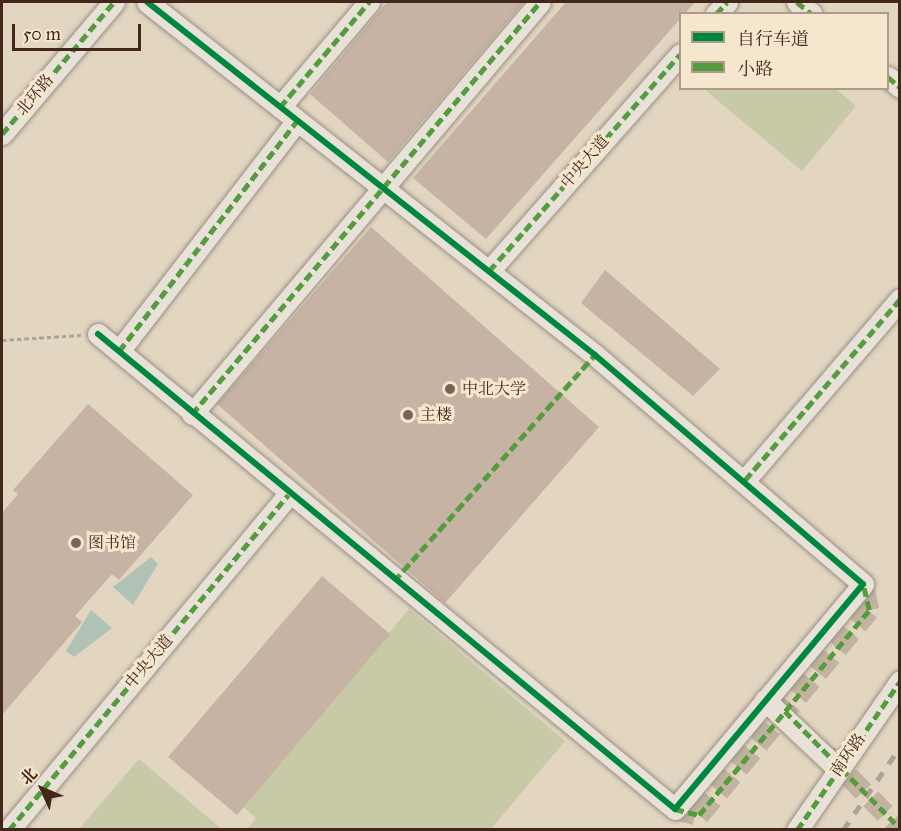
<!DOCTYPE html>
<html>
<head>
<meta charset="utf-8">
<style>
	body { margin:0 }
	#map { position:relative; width:901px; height:831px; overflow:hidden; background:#e2d6c1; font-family:"IM FELL Great Primer","Noto Serif SC",serif }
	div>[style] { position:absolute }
	.green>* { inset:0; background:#c8caa7 }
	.water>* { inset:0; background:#b0c2b6 }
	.building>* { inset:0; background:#c6b3a3 }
	.minor-tunnel>* { height:21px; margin-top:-10.5px; transform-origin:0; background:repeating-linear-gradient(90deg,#c2b3a0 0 21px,transparent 0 31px) }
	.path>* { height:3px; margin-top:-1.5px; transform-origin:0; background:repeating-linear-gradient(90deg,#aba39a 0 4.5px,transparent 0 7.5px) }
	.roads { filter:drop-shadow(0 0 2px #9a9083) drop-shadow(0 0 2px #9a9083) }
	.minor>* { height:21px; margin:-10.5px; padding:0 10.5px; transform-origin:10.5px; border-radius:10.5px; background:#e7e1d7 }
	.rail>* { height:4.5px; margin-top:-2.25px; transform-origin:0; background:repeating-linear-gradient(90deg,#aba39a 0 10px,transparent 0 20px) }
	.quiet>* { height:4.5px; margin-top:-2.25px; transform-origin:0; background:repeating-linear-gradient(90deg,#549c3e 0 9px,transparent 0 13.5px) }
	.cycleway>* { height:6px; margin:-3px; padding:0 3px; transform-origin:3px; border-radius:3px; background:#00873e }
	.dots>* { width:16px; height:16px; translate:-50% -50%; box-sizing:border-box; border:3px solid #f5e6ce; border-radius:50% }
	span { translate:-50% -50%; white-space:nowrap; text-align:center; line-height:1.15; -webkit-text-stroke:6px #f5e6ce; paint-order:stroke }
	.street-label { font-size:16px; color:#43271b }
	.poi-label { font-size:16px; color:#43271b }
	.left { translate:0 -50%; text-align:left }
	.frame { position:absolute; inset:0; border:3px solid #43271b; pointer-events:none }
	.legend { position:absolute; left:679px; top:12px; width:210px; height:78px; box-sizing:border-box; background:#f5e6ce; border:2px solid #ae9a86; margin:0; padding:8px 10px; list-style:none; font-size:18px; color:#43271b }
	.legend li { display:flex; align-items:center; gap:12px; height:30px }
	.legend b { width:30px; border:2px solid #ae9a86 }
	.north { position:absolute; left:12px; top:759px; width:60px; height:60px; -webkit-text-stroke:4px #f5e6ce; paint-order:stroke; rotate:314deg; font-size:16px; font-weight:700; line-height:24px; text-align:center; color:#43271b }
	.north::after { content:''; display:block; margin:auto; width:21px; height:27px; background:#43271b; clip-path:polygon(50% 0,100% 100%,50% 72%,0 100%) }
	.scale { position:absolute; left:12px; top:24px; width:129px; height:27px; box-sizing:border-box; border:3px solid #43271b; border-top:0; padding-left:8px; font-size:18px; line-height:21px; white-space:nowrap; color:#43271b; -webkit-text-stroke:4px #f5e6ce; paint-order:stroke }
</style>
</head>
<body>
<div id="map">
	<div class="green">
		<i style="clip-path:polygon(836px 89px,856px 106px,802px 171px,705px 90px)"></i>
		<i style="clip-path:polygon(409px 609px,565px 741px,491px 829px,247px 829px,256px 818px,243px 807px)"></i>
		<i style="clip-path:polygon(139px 759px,222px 829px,79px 829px)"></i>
	</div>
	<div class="water">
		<i style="clip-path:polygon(151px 557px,158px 564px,133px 605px,113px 587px)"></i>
		<i style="clip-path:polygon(91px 610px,112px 628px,74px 657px,66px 651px)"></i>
	</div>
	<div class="building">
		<i style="clip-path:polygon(387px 2px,524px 2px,388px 162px,310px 94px)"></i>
		<i style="clip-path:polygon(566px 2px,695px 2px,486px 239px,413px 178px)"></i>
		<i style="clip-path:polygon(371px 227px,599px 427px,445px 603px,217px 404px)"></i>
		<i style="clip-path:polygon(605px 270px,720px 369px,693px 396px,581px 303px)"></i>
		<i style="clip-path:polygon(88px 404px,193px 495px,119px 580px,112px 574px,75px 616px,82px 622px,2px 715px,2px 513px,18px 494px,13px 490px)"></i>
		<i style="clip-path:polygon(322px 576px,390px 634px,237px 815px,168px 757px)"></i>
	</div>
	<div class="minor-tunnel">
		<i style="left:827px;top:754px;width:104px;rotate:45.4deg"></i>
		<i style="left:675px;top:809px;width:25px;rotate:14deg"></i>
		<i style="left:699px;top:815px;width:266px;rotate:-50.3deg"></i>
		<i style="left:869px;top:610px;width:27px;rotate:-103deg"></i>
	</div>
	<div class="path">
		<i style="left:2px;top:340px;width:79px;rotate:-3.6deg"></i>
	</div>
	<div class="roads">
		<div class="minor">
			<i style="left:797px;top:2px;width:19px;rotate:39deg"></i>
			<i style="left:716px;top:14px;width:16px;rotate:-47deg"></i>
			<i style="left:888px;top:77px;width:16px;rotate:40deg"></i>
			<i style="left:280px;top:107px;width:138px;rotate:-49.7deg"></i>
			<i style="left:2px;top:134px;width:173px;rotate:-49.7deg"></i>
			<i style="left:489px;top:271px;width:289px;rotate:-48.6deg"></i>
			<i style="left:98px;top:334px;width:747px;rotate:39.46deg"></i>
			<i style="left:675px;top:809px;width:293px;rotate:-50.1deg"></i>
			<i style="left:863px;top:584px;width:353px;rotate:-139.5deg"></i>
			<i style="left:595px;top:355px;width:570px;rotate:-141.76deg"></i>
			<i style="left:119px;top:351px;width:291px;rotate:-52.3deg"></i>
			<i style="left:192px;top:414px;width:539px;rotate:-49.81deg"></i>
			<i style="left:745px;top:480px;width:238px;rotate:-49.4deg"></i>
			<i style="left:765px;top:700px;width:100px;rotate:43.4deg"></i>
			<i style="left:9px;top:830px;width:436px;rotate:-50.2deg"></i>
			<i style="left:797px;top:830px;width:181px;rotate:-55.3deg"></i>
		</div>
	</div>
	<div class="rail">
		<i style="left:843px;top:830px;width:101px;rotate:-55.5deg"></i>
	</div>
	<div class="quiet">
		<i style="left:797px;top:2px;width:19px;rotate:39deg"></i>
		<i style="left:716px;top:14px;width:16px;rotate:-47deg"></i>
		<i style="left:888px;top:77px;width:16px;rotate:40deg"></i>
		<i style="left:280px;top:107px;width:138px;rotate:-49.7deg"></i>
		<i style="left:2px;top:134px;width:173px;rotate:-49.7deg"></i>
		<i style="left:489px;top:271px;width:289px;rotate:-48.6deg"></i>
		<i style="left:119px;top:351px;width:291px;rotate:-52.3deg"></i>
		<i style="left:192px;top:414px;width:539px;rotate:-49.81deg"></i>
		<i style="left:745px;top:480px;width:238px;rotate:-49.4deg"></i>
		<i style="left:394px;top:581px;width:302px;rotate:-48.4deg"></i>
		<i style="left:785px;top:711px;width:164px;rotate:45.5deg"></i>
		<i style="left:675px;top:809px;width:25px;rotate:14deg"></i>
		<i style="left:699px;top:815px;width:266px;rotate:-50.3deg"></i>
		<i style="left:869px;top:610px;width:27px;rotate:-103deg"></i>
		<i style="left:9px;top:830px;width:436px;rotate:-50.2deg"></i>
		<i style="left:797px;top:830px;width:181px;rotate:-55.3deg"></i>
	</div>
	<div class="cycleway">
		<i style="left:98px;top:334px;width:747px;rotate:39.46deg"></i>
		<i style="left:675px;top:809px;width:293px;rotate:-50.1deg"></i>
		<i style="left:863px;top:584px;width:353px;rotate:-139.5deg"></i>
		<i style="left:595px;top:355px;width:570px;rotate:-141.76deg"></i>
	</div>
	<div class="dots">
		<i style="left:450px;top:389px;background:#7b6455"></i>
		<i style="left:408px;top:415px;background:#7b6455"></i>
		<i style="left:76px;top:543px;background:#7b6455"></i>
	</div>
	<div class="street-label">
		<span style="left:35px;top:95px;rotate:-50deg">北环路</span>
		<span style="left:585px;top:162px;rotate:-49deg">中央大道</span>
		<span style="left:149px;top:662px;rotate:-50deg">中央大道</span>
		<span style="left:848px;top:755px;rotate:-55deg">南环路</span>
	</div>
	<div class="poi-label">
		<span class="left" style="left:462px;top:389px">中北大学</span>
		<span class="left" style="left:420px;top:415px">主楼</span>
		<span class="left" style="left:88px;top:543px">图书馆</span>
	</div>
	<div class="frame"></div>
	<ul class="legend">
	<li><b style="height:8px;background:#00873e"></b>自行车道</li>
	<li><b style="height:8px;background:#549c3e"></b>小路</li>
	</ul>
	<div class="north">北</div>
	<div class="scale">50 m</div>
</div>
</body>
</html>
